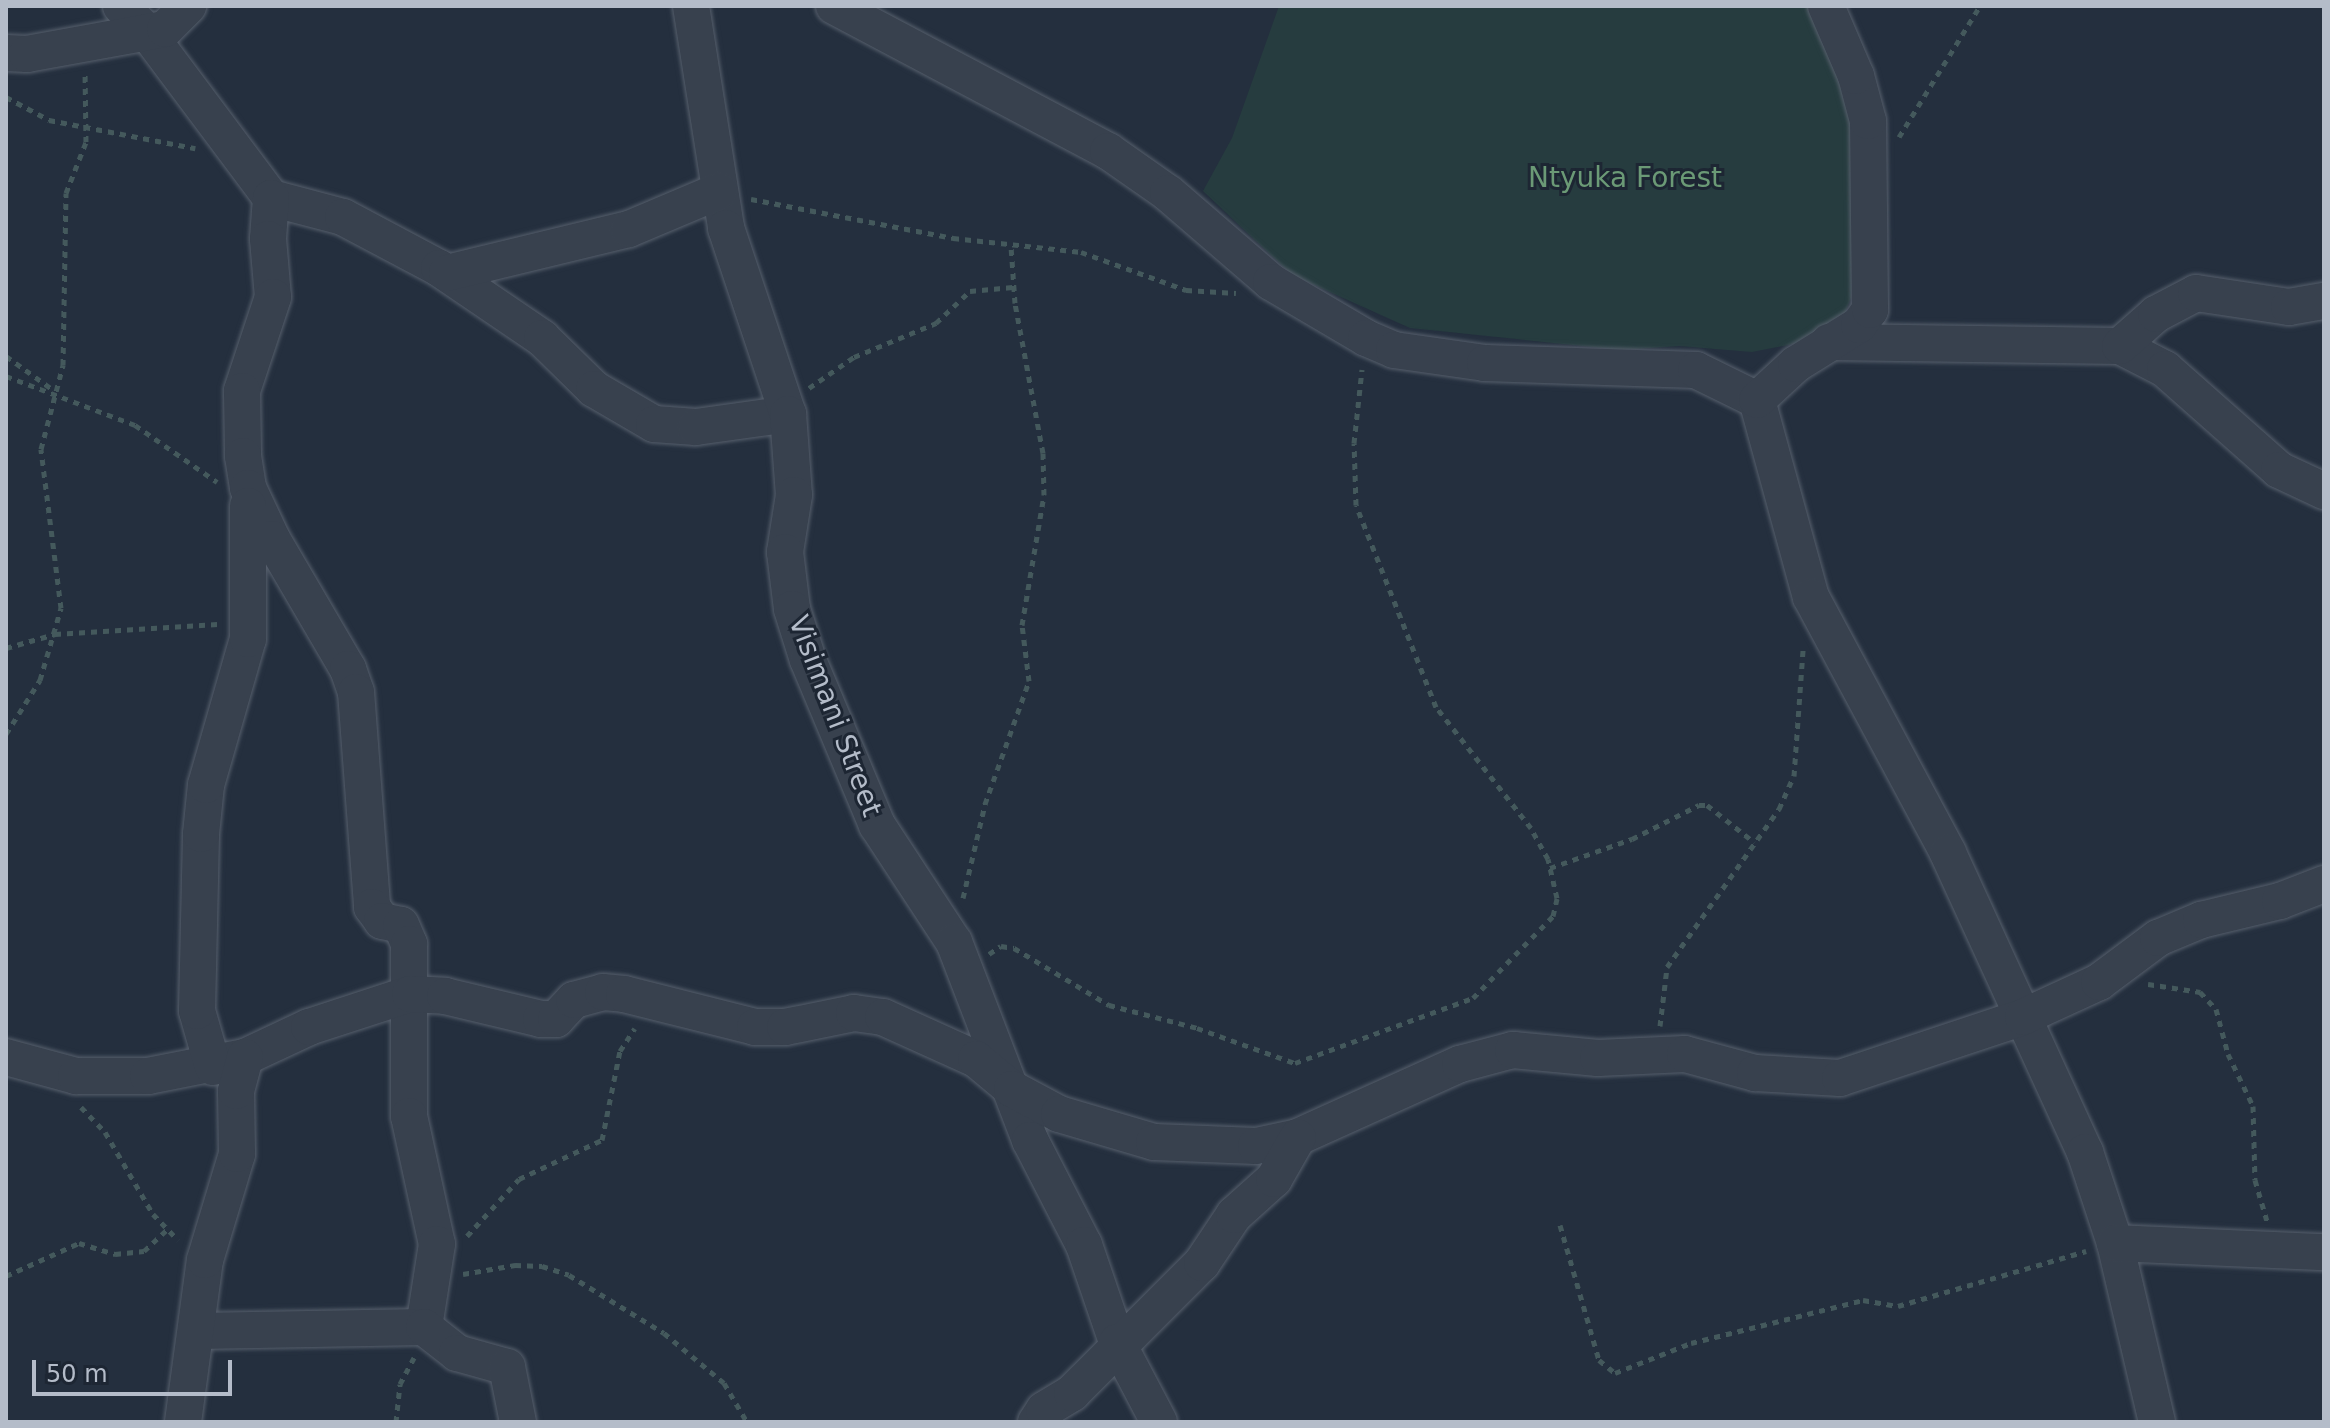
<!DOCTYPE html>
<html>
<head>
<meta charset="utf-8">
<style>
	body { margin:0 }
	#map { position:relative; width:2330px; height:1428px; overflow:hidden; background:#242f3e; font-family:"DejaVu Sans",sans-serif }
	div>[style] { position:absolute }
	.green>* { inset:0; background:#263c3f }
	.path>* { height:5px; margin-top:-2.5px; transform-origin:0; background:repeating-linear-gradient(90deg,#44595c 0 6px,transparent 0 12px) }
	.roads { filter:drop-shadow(0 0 2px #565f6c) drop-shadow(0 0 2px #565f6c) }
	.minor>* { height:36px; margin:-18px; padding:0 18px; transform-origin:18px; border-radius:18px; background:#38414e }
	span { translate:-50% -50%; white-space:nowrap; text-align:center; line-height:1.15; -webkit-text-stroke:6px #1d2633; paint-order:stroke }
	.park-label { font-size:28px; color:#6b9a76 }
	.street-label { font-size:28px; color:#b4bcc9 }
	.frame { position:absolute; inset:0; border:8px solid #b4bcc9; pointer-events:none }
	.scale { position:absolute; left:32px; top:1360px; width:200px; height:36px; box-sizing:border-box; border:4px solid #b4bcc9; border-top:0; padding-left:10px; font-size:24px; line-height:28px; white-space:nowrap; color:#b4bcc9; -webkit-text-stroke:6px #1d2633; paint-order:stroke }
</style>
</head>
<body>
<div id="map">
	<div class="green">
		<i style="clip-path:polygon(1279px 6px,1813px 6px,1847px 69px,1863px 268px,1843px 318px,1809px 341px,1752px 352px,1679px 346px,1621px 350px,1410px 328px,1292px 275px,1203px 191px,1232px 138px)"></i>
	</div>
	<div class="path">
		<i style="left:6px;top:97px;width:49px;rotate:28.1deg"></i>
		<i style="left:49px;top:120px;width:149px;rotate:10.9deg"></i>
		<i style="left:1899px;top:137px;width:154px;rotate:-58.3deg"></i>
		<i style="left:751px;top:199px;width:206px;rotate:10.9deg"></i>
		<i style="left:953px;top:238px;width:129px;rotate:6.2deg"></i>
		<i style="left:1081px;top:252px;width:112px;rotate:19.9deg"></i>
		<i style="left:1186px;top:290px;width:50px;rotate:3.4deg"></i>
		<i style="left:6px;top:356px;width:57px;rotate:35.7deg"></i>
		<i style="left:6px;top:376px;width:138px;rotate:20.8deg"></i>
		<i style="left:135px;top:425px;width:100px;rotate:34.8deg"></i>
		<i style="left:809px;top:388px;width:55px;rotate:-34.6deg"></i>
		<i style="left:854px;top:357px;width:89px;rotate:-22.5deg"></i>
		<i style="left:936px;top:323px;width:47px;rotate:-43.3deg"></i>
		<i style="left:970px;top:291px;width:43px;rotate:-5.3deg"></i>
		<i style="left:6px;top:648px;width:51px;rotate:-15.9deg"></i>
		<i style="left:55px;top:634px;width:163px;rotate:-3.5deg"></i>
		<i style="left:6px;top:734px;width:64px;rotate:-57.8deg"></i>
		<i style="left:40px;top:680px;width:75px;rotate:-73.7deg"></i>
		<i style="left:61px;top:608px;width:160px;rotate:-97.2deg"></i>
		<i style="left:41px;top:449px;width:87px;rotate:-75.3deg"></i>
		<i style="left:63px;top:365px;width:172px;rotate:-89deg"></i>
		<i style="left:66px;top:193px;width:55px;rotate:-68.6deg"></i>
		<i style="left:86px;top:142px;width:68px;rotate:-90.8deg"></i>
		<i style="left:1550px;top:868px;width:87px;rotate:-19.5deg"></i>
		<i style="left:1632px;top:839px;width:75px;rotate:-26.9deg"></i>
		<i style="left:1699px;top:805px;width:8px"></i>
		<i style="left:1707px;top:805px;width:60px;rotate:38.2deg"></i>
		<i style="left:963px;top:898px;width:97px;rotate:-76.8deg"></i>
		<i style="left:985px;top:804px;width:131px;rotate:-70.3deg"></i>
		<i style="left:1029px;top:681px;width:56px;rotate:-97.1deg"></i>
		<i style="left:1022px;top:625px;width:132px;rotate:-80.4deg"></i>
		<i style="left:1044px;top:495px;width:42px;rotate:-91.4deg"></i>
		<i style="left:1043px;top:453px;width:153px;rotate:-100.6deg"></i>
		<i style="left:1015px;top:303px;width:57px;rotate:-94deg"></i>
		<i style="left:989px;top:954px;width:14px;rotate:-34deg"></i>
		<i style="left:1001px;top:946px;width:13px;rotate:9deg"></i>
		<i style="left:1014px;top:948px;width:111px;rotate:31deg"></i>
		<i style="left:1109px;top:1005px;width:91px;rotate:14.6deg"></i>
		<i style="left:1197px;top:1028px;width:104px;rotate:19.7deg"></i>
		<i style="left:1295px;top:1063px;width:189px;rotate:-20.1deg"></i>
		<i style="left:1473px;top:998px;width:115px;rotate:-45.7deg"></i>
		<i style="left:1553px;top:916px;width:18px;rotate:-77deg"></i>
		<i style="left:1557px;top:898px;width:40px;rotate:-103deg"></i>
		<i style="left:1548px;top:859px;width:35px;rotate:-119deg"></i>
		<i style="left:1531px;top:828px;width:154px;rotate:-128.1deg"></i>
		<i style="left:1436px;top:707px;width:217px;rotate:-111.6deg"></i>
		<i style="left:1356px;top:505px;width:62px;rotate:-91.8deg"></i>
		<i style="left:1354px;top:443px;width:74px;rotate:-83.8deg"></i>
		<i style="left:2148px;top:984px;width:53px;rotate:8.7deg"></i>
		<i style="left:2200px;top:992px;width:23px;rotate:47deg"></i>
		<i style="left:2216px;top:1009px;width:47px;rotate:75.1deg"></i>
		<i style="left:2228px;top:1054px;width:58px;rotate:64.3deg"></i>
		<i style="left:2253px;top:1106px;width:74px;rotate:88.5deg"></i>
		<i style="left:2255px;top:1180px;width:43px;rotate:73.7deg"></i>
		<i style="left:1660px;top:1026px;width:59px;rotate:-83.2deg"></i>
		<i style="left:1667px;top:967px;width:194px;rotate:-54.7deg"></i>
		<i style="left:1779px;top:809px;width:36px;rotate:-66deg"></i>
		<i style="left:1794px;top:776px;width:127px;rotate:-85.9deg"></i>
		<i style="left:81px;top:1107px;width:35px;rotate:46deg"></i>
		<i style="left:105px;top:1132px;width:95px;rotate:59.7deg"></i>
		<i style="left:153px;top:1214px;width:36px;rotate:46deg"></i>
		<i style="left:1560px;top:1225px;width:141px;rotate:73.9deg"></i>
		<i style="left:1599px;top:1360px;width:21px;rotate:39deg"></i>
		<i style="left:1615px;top:1373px;width:82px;rotate:-21.5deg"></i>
		<i style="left:1691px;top:1343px;width:177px;rotate:-14deg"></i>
		<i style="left:1863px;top:1300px;width:36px;rotate:10deg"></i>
		<i style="left:1898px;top:1306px;width:196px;rotate:-16.3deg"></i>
		<i style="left:467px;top:1236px;width:77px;rotate:-47.6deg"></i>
		<i style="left:519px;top:1179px;width:92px;rotate:-25.2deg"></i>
		<i style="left:602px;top:1140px;width:91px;rotate:-78.6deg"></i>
		<i style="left:620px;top:1051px;width:27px;rotate:-57deg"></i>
		<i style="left:463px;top:1274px;width:53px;rotate:-9.8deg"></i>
		<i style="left:515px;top:1265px;width:27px;rotate:2deg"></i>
		<i style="left:542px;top:1266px;width:28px;rotate:18deg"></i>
		<i style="left:569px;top:1275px;width:111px;rotate:31.4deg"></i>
		<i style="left:664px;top:1333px;width:78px;rotate:39.8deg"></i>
		<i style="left:724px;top:1383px;width:45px;rotate:59.5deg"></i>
		<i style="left:6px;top:1276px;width:80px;rotate:-24.3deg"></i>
		<i style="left:79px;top:1243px;width:38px;rotate:17deg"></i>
		<i style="left:115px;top:1254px;width:29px;rotate:-6deg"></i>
		<i style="left:144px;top:1251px;width:33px;rotate:-43deg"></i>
		<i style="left:396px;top:1422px;width:38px;rotate:-84deg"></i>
		<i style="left:400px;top:1384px;width:30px;rotate:-62deg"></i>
	</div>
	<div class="roads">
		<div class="minor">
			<i style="left:121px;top:6px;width:37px;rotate:45deg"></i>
			<i style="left:147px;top:32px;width:207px;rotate:53.2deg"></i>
			<i style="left:271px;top:198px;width:74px;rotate:14.8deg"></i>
			<i style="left:343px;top:217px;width:109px;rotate:28deg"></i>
			<i style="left:439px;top:268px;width:125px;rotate:34.2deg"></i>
			<i style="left:542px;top:338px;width:73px;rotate:44.4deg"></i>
			<i style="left:594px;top:389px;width:69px;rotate:30.3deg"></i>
			<i style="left:654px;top:424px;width:42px;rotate:4.1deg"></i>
			<i style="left:696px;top:427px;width:93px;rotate:-8deg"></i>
			<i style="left:691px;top:6px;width:225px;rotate:81deg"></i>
			<i style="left:726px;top:228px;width:196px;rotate:71.6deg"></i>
			<i style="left:788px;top:414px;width:81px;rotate:85.8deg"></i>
			<i style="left:794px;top:495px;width:58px;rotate:99deg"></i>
			<i style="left:785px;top:552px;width:57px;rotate:83deg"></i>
			<i style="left:792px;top:609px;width:53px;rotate:72.6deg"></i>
			<i style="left:808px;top:660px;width:179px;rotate:67.3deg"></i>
			<i style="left:877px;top:825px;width:140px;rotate:56.7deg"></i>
			<i style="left:954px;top:942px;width:212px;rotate:69deg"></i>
			<i style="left:1030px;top:1140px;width:118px;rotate:62.8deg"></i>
			<i style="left:1084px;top:1245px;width:102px;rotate:71.2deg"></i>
			<i style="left:1117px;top:1342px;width:90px;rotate:62.3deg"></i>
			<i style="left:834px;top:6px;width:310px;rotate:27.9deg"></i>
			<i style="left:1108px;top:151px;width:73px;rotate:35deg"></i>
			<i style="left:1168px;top:193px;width:136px;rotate:40.8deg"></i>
			<i style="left:1271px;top:282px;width:110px;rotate:30.5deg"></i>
			<i style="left:1366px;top:338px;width:30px;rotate:23deg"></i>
			<i style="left:1394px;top:350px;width:92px;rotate:8.1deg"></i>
			<i style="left:1485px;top:363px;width:211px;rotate:1.9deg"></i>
			<i style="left:1696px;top:370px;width:68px;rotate:26.2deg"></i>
			<i style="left:1757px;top:400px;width:204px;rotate:74.7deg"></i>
			<i style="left:1811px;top:597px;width:290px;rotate:61.8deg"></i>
			<i style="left:1948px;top:853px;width:329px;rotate:65.4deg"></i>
			<i style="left:2085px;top:1152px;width:96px;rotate:71.8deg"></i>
			<i style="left:2115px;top:1243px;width:184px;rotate:76.8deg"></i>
			<i style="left:6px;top:53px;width:21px;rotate:3deg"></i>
			<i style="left:27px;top:54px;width:140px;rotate:-10.3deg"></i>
			<i style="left:165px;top:29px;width:33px;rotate:-45deg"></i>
			<i style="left:271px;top:198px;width:41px;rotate:94.2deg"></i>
			<i style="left:268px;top:239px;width:58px;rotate:85.1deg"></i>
			<i style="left:273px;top:297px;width:99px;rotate:108.3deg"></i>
			<i style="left:242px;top:391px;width:65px;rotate:89.1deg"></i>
			<i style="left:243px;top:456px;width:32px;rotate:81deg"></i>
			<i style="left:248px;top:488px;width:56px;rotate:64.8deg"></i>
			<i style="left:272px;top:539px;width:151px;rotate:59.7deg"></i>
			<i style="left:348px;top:669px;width:24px;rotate:71deg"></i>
			<i style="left:356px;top:692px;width:216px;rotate:85.7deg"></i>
			<i style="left:372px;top:907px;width:17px;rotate:54deg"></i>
			<i style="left:382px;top:921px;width:19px;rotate:12deg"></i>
			<i style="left:401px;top:925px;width:21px;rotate:67deg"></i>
			<i style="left:409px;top:944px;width:172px;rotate:90deg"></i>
			<i style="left:409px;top:1116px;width:131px;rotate:77.7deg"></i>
			<i style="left:437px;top:1244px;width:84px;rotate:98.9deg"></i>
			<i style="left:447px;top:273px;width:187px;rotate:-13.6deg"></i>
			<i style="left:629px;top:229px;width:98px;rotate:-22.9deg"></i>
			<i style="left:1829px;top:342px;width:291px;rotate:0.8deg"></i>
			<i style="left:2120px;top:346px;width:51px;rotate:27.1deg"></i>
			<i style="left:2165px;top:369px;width:152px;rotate:41.5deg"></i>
			<i style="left:2279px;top:470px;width:50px;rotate:25deg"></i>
			<i style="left:2120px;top:346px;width:48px;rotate:-41.6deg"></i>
			<i style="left:2156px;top:314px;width:45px;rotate:-27.7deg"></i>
			<i style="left:2196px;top:293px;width:94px;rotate:8.6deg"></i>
			<i style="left:2289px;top:307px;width:36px;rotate:-10deg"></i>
			<i style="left:1757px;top:400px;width:53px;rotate:-42.7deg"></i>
			<i style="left:1796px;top:364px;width:74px;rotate:-31.8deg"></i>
			<i style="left:1859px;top:325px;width:19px;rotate:-54deg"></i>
			<i style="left:1870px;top:310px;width:189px;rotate:-90.6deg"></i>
			<i style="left:1868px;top:121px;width:47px;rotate:-104.9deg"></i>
			<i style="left:1856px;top:76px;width:76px;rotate:-113.2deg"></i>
			<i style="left:6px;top:1057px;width:73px;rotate:15.2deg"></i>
			<i style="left:76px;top:1076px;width:72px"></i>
			<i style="left:148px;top:1076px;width:99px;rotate:-11.1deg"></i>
			<i style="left:245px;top:1057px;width:71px;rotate:-25.1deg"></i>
			<i style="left:309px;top:1027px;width:106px;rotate:-18.1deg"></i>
			<i style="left:410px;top:994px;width:35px;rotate:3deg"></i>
			<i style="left:445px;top:996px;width:99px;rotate:13.5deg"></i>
			<i style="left:541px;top:1019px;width:15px"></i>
			<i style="left:556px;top:1019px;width:26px;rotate:-47deg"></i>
			<i style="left:574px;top:1000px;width:30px;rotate:-15deg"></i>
			<i style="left:603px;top:992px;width:21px;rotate:5deg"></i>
			<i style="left:624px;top:994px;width:135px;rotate:14.1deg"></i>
			<i style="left:755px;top:1027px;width:30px"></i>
			<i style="left:785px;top:1027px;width:70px;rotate:-11.5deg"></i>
			<i style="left:854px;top:1013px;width:29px;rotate:8deg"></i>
			<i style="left:883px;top:1017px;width:102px;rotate:24.3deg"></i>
			<i style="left:976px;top:1059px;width:47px;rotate:39.8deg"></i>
			<i style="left:1012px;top:1089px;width:53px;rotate:28deg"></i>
			<i style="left:1059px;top:1114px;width:99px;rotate:16.4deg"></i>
			<i style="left:1154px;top:1142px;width:102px;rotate:2.2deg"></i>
			<i style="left:1256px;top:1146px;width:43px;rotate:-12.1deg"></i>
			<i style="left:1298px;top:1137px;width:178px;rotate:-24.3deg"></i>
			<i style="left:1460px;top:1064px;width:55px;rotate:-14.8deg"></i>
			<i style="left:1513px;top:1050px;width:85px;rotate:5.4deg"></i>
			<i style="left:1598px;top:1058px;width:87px;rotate:-2.6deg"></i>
			<i style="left:1685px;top:1054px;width:73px;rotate:15.2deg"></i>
			<i style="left:1755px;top:1073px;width:85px;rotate:3.4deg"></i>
			<i style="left:1840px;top:1078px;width:193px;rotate:-18.4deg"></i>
			<i style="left:2023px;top:1017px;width:84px;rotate:-24.7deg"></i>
			<i style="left:2099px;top:982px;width:74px;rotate:-36.7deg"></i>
			<i style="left:2158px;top:938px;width:47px;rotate:-22.7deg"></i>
			<i style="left:2201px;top:920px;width:81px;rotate:-13.5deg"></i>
			<i style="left:2280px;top:901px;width:47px;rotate:-21.1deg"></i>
			<i style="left:213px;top:1067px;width:58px;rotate:-105.9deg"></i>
			<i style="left:197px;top:1011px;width:177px;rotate:-88.7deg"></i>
			<i style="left:201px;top:834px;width:49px;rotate:-84.2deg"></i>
			<i style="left:206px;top:785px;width:152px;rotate:-74deg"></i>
			<i style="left:248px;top:639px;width:133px;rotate:-90deg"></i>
			<i style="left:2115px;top:1243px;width:209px;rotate:2.5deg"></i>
			<i style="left:198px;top:1331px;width:226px;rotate:-1deg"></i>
			<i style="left:424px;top:1327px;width:42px;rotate:38.2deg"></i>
			<i style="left:457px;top:1353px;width:52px;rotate:15.6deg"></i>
			<i style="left:507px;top:1367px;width:56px;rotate:78.7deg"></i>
			<i style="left:183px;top:1422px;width:163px;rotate:-82.3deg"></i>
			<i style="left:205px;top:1260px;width:111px;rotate:-73.2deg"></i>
			<i style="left:237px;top:1154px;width:63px;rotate:-90.9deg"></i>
			<i style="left:236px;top:1091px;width:35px;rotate:-75deg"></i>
			<i style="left:1036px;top:1422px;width:14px;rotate:-56deg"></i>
			<i style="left:1044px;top:1410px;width:33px;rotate:-31deg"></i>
			<i style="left:1072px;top:1393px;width:184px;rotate:-45deg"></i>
			<i style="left:1202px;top:1263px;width:58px;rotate:-56.3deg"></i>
			<i style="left:1234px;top:1215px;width:54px;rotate:-42deg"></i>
			<i style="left:1274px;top:1179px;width:48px;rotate:-60.3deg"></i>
		</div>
	</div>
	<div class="park-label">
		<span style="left:1625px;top:178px">Ntyuka Forest</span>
	</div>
	<div class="street-label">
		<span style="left:835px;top:716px;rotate:69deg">Visimani Street</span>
	</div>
	<div class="frame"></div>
	<div class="scale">50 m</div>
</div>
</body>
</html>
